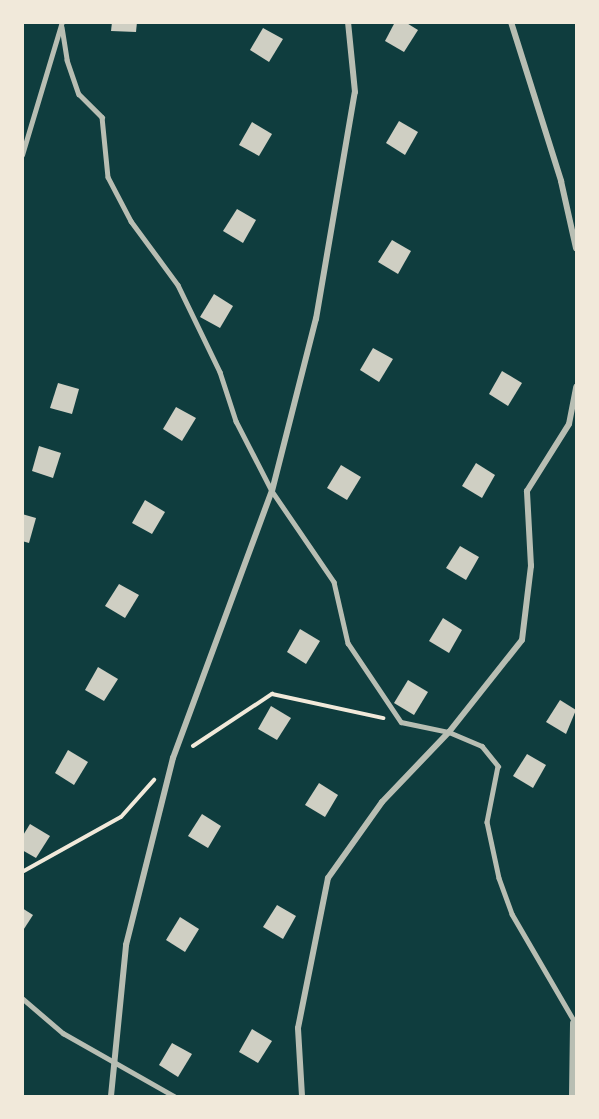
<!DOCTYPE html>
<html>
<head>
<meta charset="utf-8">
<style>
	body { margin:0 }
	#map { position:relative; width:599px; height:1119px; overflow:hidden; background:#0f3d3e; font-family:Mulish,sans-serif }
	div>[style] { position:absolute }
	.building>* { inset:0; background:#cfcfc3 }
	.path>* { height:4px; margin:-2px; padding:0 2px; transform-origin:2px; border-radius:2px; background:#f1e9da }
	.service>* { height:4.5px; margin:-2.25px; padding:0 2.25px; transform-origin:2.25px; border-radius:2.25px; background:#b8beb3 }
	.minor>* { height:6px; margin:-3px; padding:0 3px; transform-origin:3px; border-radius:3px; background:#b8beb3 }
	span { translate:-50% -50%; white-space:nowrap; text-align:center; line-height:1.15; -webkit-text-stroke:4.5px #f1e9da; paint-order:stroke }
	.frame { position:absolute; inset:0; border:24px solid #f1e9da; pointer-events:none }
</style>
</head>
<body>
<div id="map">
	<div class="building">
		<i style="clip-path:polygon(112px 22px,137px 22px,136px 32px,111px 31px)"></i>
		<i style="clip-path:polygon(395px 22px,405px 22px,418px 30px,404px 52px,385px 41px)"></i>
		<i style="clip-path:polygon(263px 28px,283px 39px,269px 62px,250px 50px)"></i>
		<i style="clip-path:polygon(399px 121px,418px 132px,405px 155px,386px 143px)"></i>
		<i style="clip-path:polygon(252px 122px,272px 134px,259px 156px,239px 145px)"></i>
		<i style="clip-path:polygon(237px 209px,256px 220px,243px 243px,223px 231px)"></i>
		<i style="clip-path:polygon(392px 240px,411px 251px,398px 274px,378px 262px)"></i>
		<i style="clip-path:polygon(214px 294px,233px 306px,220px 328px,200px 317px)"></i>
		<i style="clip-path:polygon(373px 348px,393px 359px,379px 382px,360px 370px)"></i>
		<i style="clip-path:polygon(502px 371px,522px 383px,508px 406px,489px 394px)"></i>
		<i style="clip-path:polygon(58px 383px,79px 389px,72px 414px,50px 408px)"></i>
		<i style="clip-path:polygon(176px 407px,196px 418px,182px 441px,163px 429px)"></i>
		<i style="clip-path:polygon(39px 446px,61px 453px,53px 478px,32px 471px)"></i>
		<i style="clip-path:polygon(476px 463px,495px 475px,482px 498px,462px 486px)"></i>
		<i style="clip-path:polygon(341px 465px,361px 477px,347px 500px,327px 488px)"></i>
		<i style="clip-path:polygon(145px 500px,165px 512px,152px 534px,132px 523px)"></i>
		<i style="clip-path:polygon(22px 514px,36px 518px,29px 543px,22px 541px)"></i>
		<i style="clip-path:polygon(460px 546px,479px 557px,466px 580px,446px 568px)"></i>
		<i style="clip-path:polygon(119px 584px,139px 595px,125px 618px,105px 606px)"></i>
		<i style="clip-path:polygon(443px 618px,462px 630px,449px 653px,429px 641px)"></i>
		<i style="clip-path:polygon(300px 629px,320px 641px,306px 664px,287px 652px)"></i>
		<i style="clip-path:polygon(98px 667px,118px 679px,104px 701px,85px 690px)"></i>
		<i style="clip-path:polygon(408px 680px,428px 692px,414px 715px,394px 703px)"></i>
		<i style="clip-path:polygon(560px 700px,576px 710px,566px 734px,546px 722px)"></i>
		<i style="clip-path:polygon(271px 706px,291px 718px,277px 740px,258px 729px)"></i>
		<i style="clip-path:polygon(68px 750px,88px 762px,74px 785px,55px 773px)"></i>
		<i style="clip-path:polygon(527px 754px,546px 765px,533px 788px,513px 776px)"></i>
		<i style="clip-path:polygon(319px 783px,338px 795px,325px 817px,305px 805px)"></i>
		<i style="clip-path:polygon(202px 814px,221px 826px,208px 848px,188px 836px)"></i>
		<i style="clip-path:polygon(30px 824px,50px 836px,36px 858px,22px 850px,22px 837px)"></i>
		<i style="clip-path:polygon(277px 905px,296px 916px,283px 939px,263px 927px)"></i>
		<i style="clip-path:polygon(22px 908px,33px 915px,22px 932px)"></i>
		<i style="clip-path:polygon(180px 917px,199px 929px,185px 952px,166px 940px)"></i>
		<i style="clip-path:polygon(252px 1029px,272px 1041px,258px 1063px,239px 1052px)"></i>
		<i style="clip-path:polygon(172px 1043px,192px 1054px,178px 1077px,159px 1065px)"></i>
	</div>
	<div class="path">
		<i style="left:193px;top:746px;width:95px;rotate:-33.4deg"></i>
		<i style="left:272px;top:694px;width:114px;rotate:12.2deg"></i>
		<i style="left:22px;top:872px;width:113px;rotate:-29.1deg"></i>
		<i style="left:121px;top:817px;width:50px;rotate:-48.3deg"></i>
	</div>
	<div class="service">
		<i style="left:62px;top:27px;width:33px;rotate:81deg"></i>
		<i style="left:67px;top:60px;width:36px;rotate:71deg"></i>
		<i style="left:79px;top:94px;width:33px;rotate:45deg"></i>
		<i style="left:102px;top:117px;width:60px;rotate:84.3deg"></i>
		<i style="left:108px;top:177px;width:50px;rotate:62.4deg"></i>
		<i style="left:131px;top:221px;width:79px;rotate:53.7deg"></i>
		<i style="left:178px;top:285px;width:97px;rotate:64.2deg"></i>
		<i style="left:220px;top:372px;width:52px;rotate:71.9deg"></i>
		<i style="left:236px;top:421px;width:79px;rotate:62.8deg"></i>
		<i style="left:272px;top:491px;width:110px;rotate:55.7deg"></i>
		<i style="left:334px;top:582px;width:63px;rotate:77.1deg"></i>
		<i style="left:348px;top:643px;width:95px;rotate:56.1deg"></i>
		<i style="left:401px;top:722px;width:49px;rotate:11.8deg"></i>
		<i style="left:449px;top:732px;width:36px;rotate:23deg"></i>
		<i style="left:482px;top:746px;width:26px;rotate:51deg"></i>
		<i style="left:498px;top:766px;width:57px;rotate:101.1deg"></i>
		<i style="left:487px;top:822px;width:57px;rotate:77.9deg"></i>
		<i style="left:499px;top:878px;width:38px;rotate:70deg"></i>
		<i style="left:512px;top:914px;width:127px;rotate:59.8deg"></i>
		<i style="left:22px;top:155px;width:139px;rotate:-73.3deg"></i>
		<i style="left:22px;top:998px;width:54px;rotate:40.5deg"></i>
		<i style="left:63px;top:1033px;width:128px;rotate:29.6deg"></i>
	</div>
	<div class="minor">
		<i style="left:511px;top:22px;width:167px;rotate:72.5deg"></i>
		<i style="left:561px;top:181px;width:69px;rotate:77.4deg"></i>
		<i style="left:111px;top:1096px;width:152px;rotate:-84.3deg"></i>
		<i style="left:126px;top:945px;width:193px;rotate:-75.9deg"></i>
		<i style="left:173px;top:758px;width:285px;rotate:-69.7deg"></i>
		<i style="left:272px;top:491px;width:178px;rotate:-75.7deg"></i>
		<i style="left:316px;top:319px;width:230px;rotate:-80.3deg"></i>
		<i style="left:355px;top:92px;width:70px;rotate:-95.7deg"></i>
		<i style="left:302px;top:1096px;width:68px;rotate:-93.4deg"></i>
		<i style="left:298px;top:1028px;width:153px;rotate:-78.7deg"></i>
		<i style="left:328px;top:878px;width:93px;rotate:-54.6deg"></i>
		<i style="left:382px;top:802px;width:97px;rotate:-46.3deg"></i>
		<i style="left:449px;top:732px;width:117px;rotate:-51.6deg"></i>
		<i style="left:522px;top:640px;width:75px;rotate:-83.1deg"></i>
		<i style="left:531px;top:566px;width:75px;rotate:-93.1deg"></i>
		<i style="left:527px;top:491px;width:79px;rotate:-57.9deg"></i>
		<i style="left:569px;top:424px;width:38px;rotate:-79deg"></i>
		<i style="left:572px;top:1096px;width:73px;rotate:-89.2deg"></i>
	</div>
	<div class="frame"></div>
</div>
</body>
</html>
